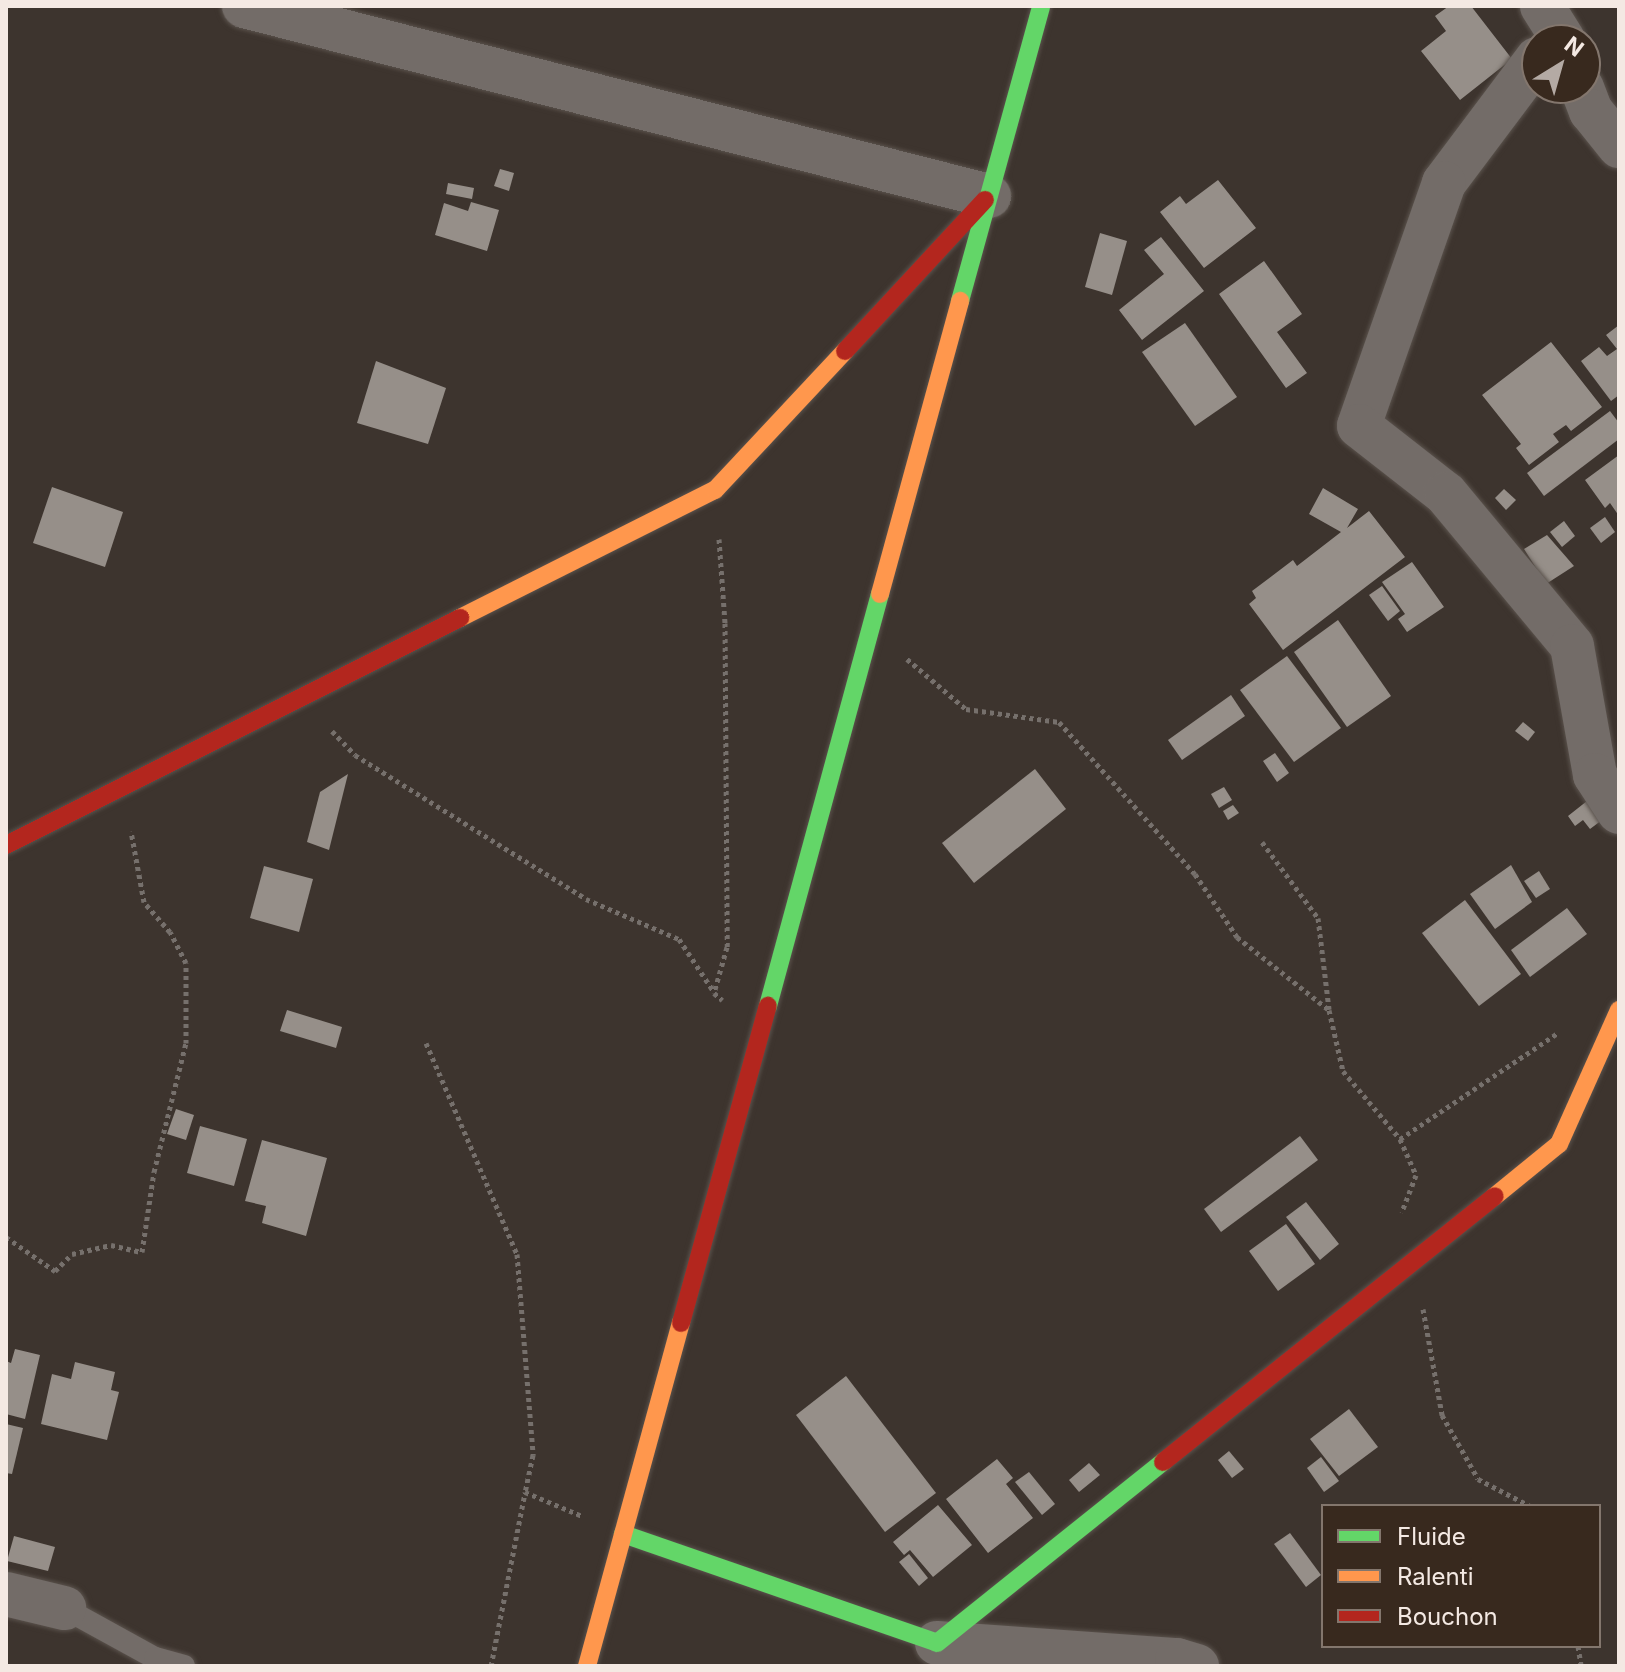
<!DOCTYPE html>
<html>
<head>
<meta charset="utf-8">
<style>
	body { margin:0 }
	#map { position:relative; width:1625px; height:1672px; overflow:hidden; background:#3d342e; font-family:Inter,sans-serif }
	div>[style] { position:absolute }
	.building>* { inset:0; background:#968f89 }
	.path>* { height:5px; margin-top:-2.5px; transform-origin:0; background:repeating-linear-gradient(90deg,#76706c 0 4px,transparent 0 8px) }
	.roads { filter:drop-shadow(0 0 2px #5a524c) drop-shadow(0 0 2px #5a524c) }
	.lane>* { height:22px; margin:-11px; padding:0 11px; transform-origin:11px; border-radius:11px; background:#736c68 }
	.street>* { height:44px; margin:-22px; padding:0 22px; transform-origin:22px; border-radius:22px; background:#736c68 }
	.fast>* { height:18px; margin:-9px; padding:0 9px; transform-origin:9px; border-radius:9px; background:#63d668 }
	.slow>* { height:18px; margin:-9px; padding:0 9px; transform-origin:9px; border-radius:9px; background:#ff974d }
	.jam>* { height:18px; margin:-9px; padding:0 9px; transform-origin:9px; border-radius:9px; background:#b3261e }
	span { translate:-50% -50%; white-space:nowrap; text-align:center; line-height:1.15; -webkit-text-stroke:8px #38291e; paint-order:stroke }
	.frame { position:absolute; inset:0; border:8px solid #f4e9e3; pointer-events:none }
	.legend { position:absolute; left:1321px; top:1504px; width:280px; height:144px; box-sizing:border-box; background:#38291e; border:2px solid #83766d; margin:0; padding:10px 14px; list-style:none; font-size:24px; color:#f4e9e3 }
	.legend li { display:flex; align-items:center; gap:16px; height:40px }
	.legend b { width:40px; border:2px solid #83766d }
	.north { position:absolute; left:1521px; top:24px; width:80px; height:80px; box-sizing:border-box; background:#38291e; border:2px solid #83766d; border-radius:50%; rotate:37deg; font-size:22px; font-weight:700; line-height:32px; text-align:center; color:#f4e9e3 }
	.north::after { content:''; display:block; margin:auto; width:28px; height:36px; background:#b4aaa4; clip-path:polygon(50% 0,100% 100%,50% 72%,0 100%) }
</style>
</head>
<body>
<div id="map">
	<div class="building">
		<i style="clip-path:polygon(1449px 6px,1471px 6px,1512px 59px,1460px 100px,1421px 51px,1446px 31px,1435px 16px)"></i>
		<i style="clip-path:polygon(500px 169px,514px 173px,509px 191px,494px 186px)"></i>
		<i style="clip-path:polygon(1218px 180px,1256px 228px,1204px 268px,1160px 212px,1180px 196px,1186px 204px)"></i>
		<i style="clip-path:polygon(448px 183px,474px 188px,472px 199px,446px 194px)"></i>
		<i style="clip-path:polygon(471px 202px,499px 210px,487px 251px,435px 235px,444px 203px,468px 211px)"></i>
		<i style="clip-path:polygon(1100px 233px,1127px 241px,1112px 295px,1085px 287px)"></i>
		<i style="clip-path:polygon(1161px 237px,1204px 291px,1142px 340px,1119px 310px,1164px 274px,1144px 250px)"></i>
		<i style="clip-path:polygon(1264px 261px,1302px 314px,1277px 332px,1307px 373px,1286px 388px,1219px 294px)"></i>
		<i style="clip-path:polygon(1185px 323px,1237px 397px,1195px 426px,1142px 352px)"></i>
		<i style="clip-path:polygon(1619px 325px,1619px 395px,1611px 401px,1581px 361px,1599px 347px,1607px 356px,1617px 349px,1606px 335px)"></i>
		<i style="clip-path:polygon(1551px 342px,1602px 407px,1571px 431px,1566px 425px,1553px 434px,1559px 442px,1529px 465px,1516px 448px,1521px 444px,1482px 395px)"></i>
		<i style="clip-path:polygon(376px 361px,446px 388px,428px 444px,357px 423px)"></i>
		<i style="clip-path:polygon(1610px 411px,1619px 423px,1619px 439px,1544px 496px,1527px 473px)"></i>
		<i style="clip-path:polygon(1619px 455px,1619px 516px,1610px 503px,1605px 508px,1585px 480px)"></i>
		<i style="clip-path:polygon(52px 487px,123px 512px,105px 567px,33px 543px)"></i>
		<i style="clip-path:polygon(1323px 488px,1358px 509px,1347px 528px,1369px 511px,1405px 557px,1283px 650px,1249px 604px,1256px 598px,1252px 591px,1293px 560px,1297px 566px,1341px 532px,1309px 514px)"></i>
		<i style="clip-path:polygon(1504px 489px,1516px 500px,1506px 510px,1495px 498px)"></i>
		<i style="clip-path:polygon(1605px 517px,1615px 532px,1601px 543px,1590px 528px)"></i>
		<i style="clip-path:polygon(1564px 521px,1575px 536px,1562px 547px,1550px 532px)"></i>
		<i style="clip-path:polygon(1547px 535px,1574px 566px,1546px 584px,1524px 549px)"></i>
		<i style="clip-path:polygon(1412px 562px,1444px 607px,1407px 632px,1398px 619px,1405px 614px,1382px 582px)"></i>
		<i style="clip-path:polygon(1382px 586px,1400px 611px,1388px 621px,1369px 595px)"></i>
		<i style="clip-path:polygon(1338px 620px,1391px 696px,1347px 727px,1294px 652px)"></i>
		<i style="clip-path:polygon(1287px 656px,1341px 728px,1294px 762px,1240px 690px)"></i>
		<i style="clip-path:polygon(1231px 695px,1245px 716px,1182px 760px,1168px 740px)"></i>
		<i style="clip-path:polygon(1523px 722px,1535px 732px,1528px 741px,1515px 731px)"></i>
		<i style="clip-path:polygon(1275px 753px,1289px 773px,1277px 782px,1263px 761px)"></i>
		<i style="clip-path:polygon(1035px 769px,1066px 809px,974px 883px,942px 843px)"></i>
		<i style="clip-path:polygon(348px 774px,329px 850px,307px 842px,320px 792px)"></i>
		<i style="clip-path:polygon(1224px 787px,1232px 800px,1219px 808px,1211px 794px)"></i>
		<i style="clip-path:polygon(1587px 801px,1602px 820px,1590px 829px,1583px 820px,1575px 826px,1568px 816px)"></i>
		<i style="clip-path:polygon(1233px 805px,1239px 813px,1228px 820px,1223px 811px)"></i>
		<i style="clip-path:polygon(1511px 865px,1532px 902px,1495px 929px,1470px 894px)"></i>
		<i style="clip-path:polygon(264px 866px,313px 879px,299px 932px,250px 918px)"></i>
		<i style="clip-path:polygon(1539px 871px,1550px 889px,1536px 898px,1524px 881px)"></i>
		<i style="clip-path:polygon(1465px 900px,1521px 974px,1479px 1006px,1422px 933px)"></i>
		<i style="clip-path:polygon(1567px 908px,1587px 934px,1530px 977px,1511px 950px)"></i>
		<i style="clip-path:polygon(287px 1010px,342px 1027px,336px 1048px,280px 1031px)"></i>
		<i style="clip-path:polygon(176px 1109px,194px 1115px,186px 1140px,167px 1134px)"></i>
		<i style="clip-path:polygon(200px 1126px,247px 1139px,234px 1186px,187px 1173px)"></i>
		<i style="clip-path:polygon(1300px 1136px,1318px 1160px,1221px 1232px,1204px 1209px)"></i>
		<i style="clip-path:polygon(262px 1140px,327px 1158px,306px 1236px,262px 1223px,266px 1206px,245px 1201px)"></i>
		<i style="clip-path:polygon(1306px 1202px,1339px 1244px,1320px 1260px,1286px 1217px)"></i>
		<i style="clip-path:polygon(1286px 1224px,1315px 1264px,1278px 1291px,1249px 1251px)"></i>
		<i style="clip-path:polygon(15px 1349px,40px 1355px,25px 1419px,6px 1414px,6px 1361px,11px 1363px)"></i>
		<i style="clip-path:polygon(75px 1362px,115px 1372px,111px 1390px,119px 1392px,107px 1440px,41px 1424px,52px 1374px,71px 1379px)"></i>
		<i style="clip-path:polygon(846px 1376px,936px 1493px,885px 1532px,796px 1415px)"></i>
		<i style="clip-path:polygon(1349px 1409px,1378px 1447px,1339px 1476px,1310px 1439px)"></i>
		<i style="clip-path:polygon(6px 1424px,23px 1428px,12px 1474px,6px 1473px)"></i>
		<i style="clip-path:polygon(1229px 1451px,1244px 1469px,1232px 1478px,1218px 1460px)"></i>
		<i style="clip-path:polygon(1321px 1457px,1339px 1481px,1324px 1492px,1307px 1468px)"></i>
		<i style="clip-path:polygon(997px 1459px,1013px 1478px,1006px 1484px,1033px 1518px,988px 1553px,946px 1499px)"></i>
		<i style="clip-path:polygon(1089px 1463px,1100px 1475px,1079px 1492px,1069px 1480px)"></i>
		<i style="clip-path:polygon(1029px 1472px,1055px 1504px,1042px 1515px,1015px 1482px)"></i>
		<i style="clip-path:polygon(938px 1505px,972px 1545px,933px 1577px,910px 1550px,904px 1555px,893px 1542px)"></i>
		<i style="clip-path:polygon(1290px 1533px,1321px 1575px,1306px 1587px,1274px 1544px)"></i>
		<i style="clip-path:polygon(14px 1536px,55px 1547px,48px 1571px,7px 1561px)"></i>
		<i style="clip-path:polygon(909px 1554px,928px 1578px,919px 1586px,899px 1562px)"></i>
	</div>
	<div class="path">
		<i style="left:719px;top:539px;width:84px;rotate:85.9deg"></i>
		<i style="left:725px;top:623px;width:324px;rotate:89.6deg"></i>
		<i style="left:727px;top:947px;width:48px;rotate:105.8deg"></i>
		<i style="left:714px;top:993px;width:11px;rotate:41deg"></i>
		<i style="left:907px;top:659px;width:77px;rotate:40.3deg"></i>
		<i style="left:966px;top:709px;width:94px;rotate:8deg"></i>
		<i style="left:1059px;top:722px;width:204px;rotate:48.2deg"></i>
		<i style="left:1195px;top:874px;width:76px;rotate:56.3deg"></i>
		<i style="left:1237px;top:937px;width:117px;rotate:38.4deg"></i>
		<i style="left:1329px;top:1010px;width:63px;rotate:77.1deg"></i>
		<i style="left:1343px;top:1071px;width:89px;rotate:50deg"></i>
		<i style="left:1400px;top:1139px;width:190px;rotate:-33.9deg"></i>
		<i style="left:332px;top:731px;width:33px;rotate:46deg"></i>
		<i style="left:355px;top:755px;width:272px;rotate:31.9deg"></i>
		<i style="left:586px;top:899px;width:101px;rotate:23.3deg"></i>
		<i style="left:679px;top:939px;width:64px;rotate:56.6deg"></i>
		<i style="left:1262px;top:842px;width:94px;rotate:53.6deg"></i>
		<i style="left:1318px;top:918px;width:92px;rotate:83.1deg"></i>
		<i style="left:426px;top:1043px;width:230px;rotate:66.7deg"></i>
		<i style="left:517px;top:1254px;width:202px;rotate:85.4deg"></i>
		<i style="left:533px;top:1455px;width:38px;rotate:102deg"></i>
		<i style="left:525px;top:1492px;width:62px;rotate:22.8deg"></i>
		<i style="left:1400px;top:1139px;width:39px;rotate:66deg"></i>
		<i style="left:1416px;top:1175px;width:40px;rotate:111deg"></i>
		<i style="left:6px;top:1237px;width:60px;rotate:34.8deg"></i>
		<i style="left:55px;top:1271px;width:24px;rotate:-45deg"></i>
		<i style="left:72px;top:1254px;width:40px;rotate:-13deg"></i>
		<i style="left:111px;top:1245px;width:32px;rotate:13deg"></i>
		<i style="left:142px;top:1252px;width:81px;rotate:-81.5deg"></i>
		<i style="left:154px;top:1172px;width:133px;rotate:-76.1deg"></i>
		<i style="left:186px;top:1043px;width:80px;rotate:-90deg"></i>
		<i style="left:186px;top:963px;width:35px;rotate:-117deg"></i>
		<i style="left:170px;top:932px;width:40px;rotate:-131deg"></i>
		<i style="left:144px;top:902px;width:72px;rotate:-100.4deg"></i>
		<i style="left:1423px;top:1309px;width:108px;rotate:79.8deg"></i>
		<i style="left:1442px;top:1415px;width:73px;rotate:60.6deg"></i>
		<i style="left:1478px;top:1479px;width:59px;rotate:27.4deg"></i>
		<i style="left:1578px;top:1646px;width:20px;rotate:81deg"></i>
		<i style="left:491px;top:1666px;width:177px;rotate:-78.9deg"></i>
	</div>
	<div class="roads">
		<div class="lane">
			<i style="left:64px;top:1608px;width:104px;rotate:28.8deg"></i>
			<i style="left:155px;top:1658px;width:30px;rotate:15deg"></i>
		</div>
		<div class="street">
			<i style="left:244px;top:6px;width:769px;rotate:14.31deg"></i>
			<i style="left:1542px;top:6px;width:40px;rotate:58deg"></i>
			<i style="left:1537px;top:59px;width:155px;rotate:126.9deg"></i>
			<i style="left:1444px;top:183px;width:257px;rotate:109.3deg"></i>
			<i style="left:1359px;top:426px;width:110px;rotate:38deg"></i>
			<i style="left:1446px;top:494px;width:197px;rotate:50.3deg"></i>
			<i style="left:1572px;top:646px;width:131px;rotate:79.9deg"></i>
			<i style="left:1595px;top:775px;width:44px;rotate:57deg"></i>
			<i style="left:1582px;top:88px;width:25px;rotate:69deg"></i>
			<i style="left:1591px;top:111px;width:45px;rotate:51.3deg"></i>
			<i style="left:6px;top:1594px;width:60px;rotate:13.6deg"></i>
			<i style="left:937px;top:1643px;width:241px;rotate:4.1deg"></i>
			<i style="left:1177px;top:1660px;width:21px;rotate:17deg"></i>
		</div>
		<div class="fast">
			<i style="left:960px;top:301px;width:306px;rotate:-74.6deg"></i>
			<i style="left:768px;top:1006px;width:427px;rotate:-74.8deg"></i>
			<i style="left:623px;top:1534px;width:332px;rotate:19.1deg"></i>
			<i style="left:937px;top:1643px;width:290px;rotate:-38.7deg"></i>
		</div>
		<div class="slow">
			<i style="left:880px;top:594px;width:304px;rotate:-74.7deg"></i>
			<i style="left:460px;top:618px;width:285px;rotate:-26.7deg"></i>
			<i style="left:715px;top:490px;width:190px;rotate:-46.9deg"></i>
			<i style="left:1495px;top:1196px;width:82px;rotate:-39.1deg"></i>
			<i style="left:1559px;top:1144px;width:147px;rotate:-65.9deg"></i>
			<i style="left:587px;top:1666px;width:356px;rotate:-74.7deg"></i>
		</div>
		<div class="jam">
			<i style="left:845px;top:351px;width:206px;rotate:-47.2deg"></i>
			<i style="left:6px;top:845px;width:508px;rotate:-26.57deg"></i>
			<i style="left:681px;top:1323px;width:329px;rotate:-74.7deg"></i>
			<i style="left:1163px;top:1462px;width:425px;rotate:-38.7deg"></i>
		</div>
	</div>
	<div class="frame"></div>
	<ul class="legend">
	<li><b style="height:10px;background:#63d668"></b>Fluide</li>
	<li><b style="height:10px;background:#ff974d"></b>Ralenti</li>
	<li><b style="height:10px;background:#b3261e"></b>Bouchon</li>
	</ul>
	<div class="north">N</div>
</div>
</body>
</html>
